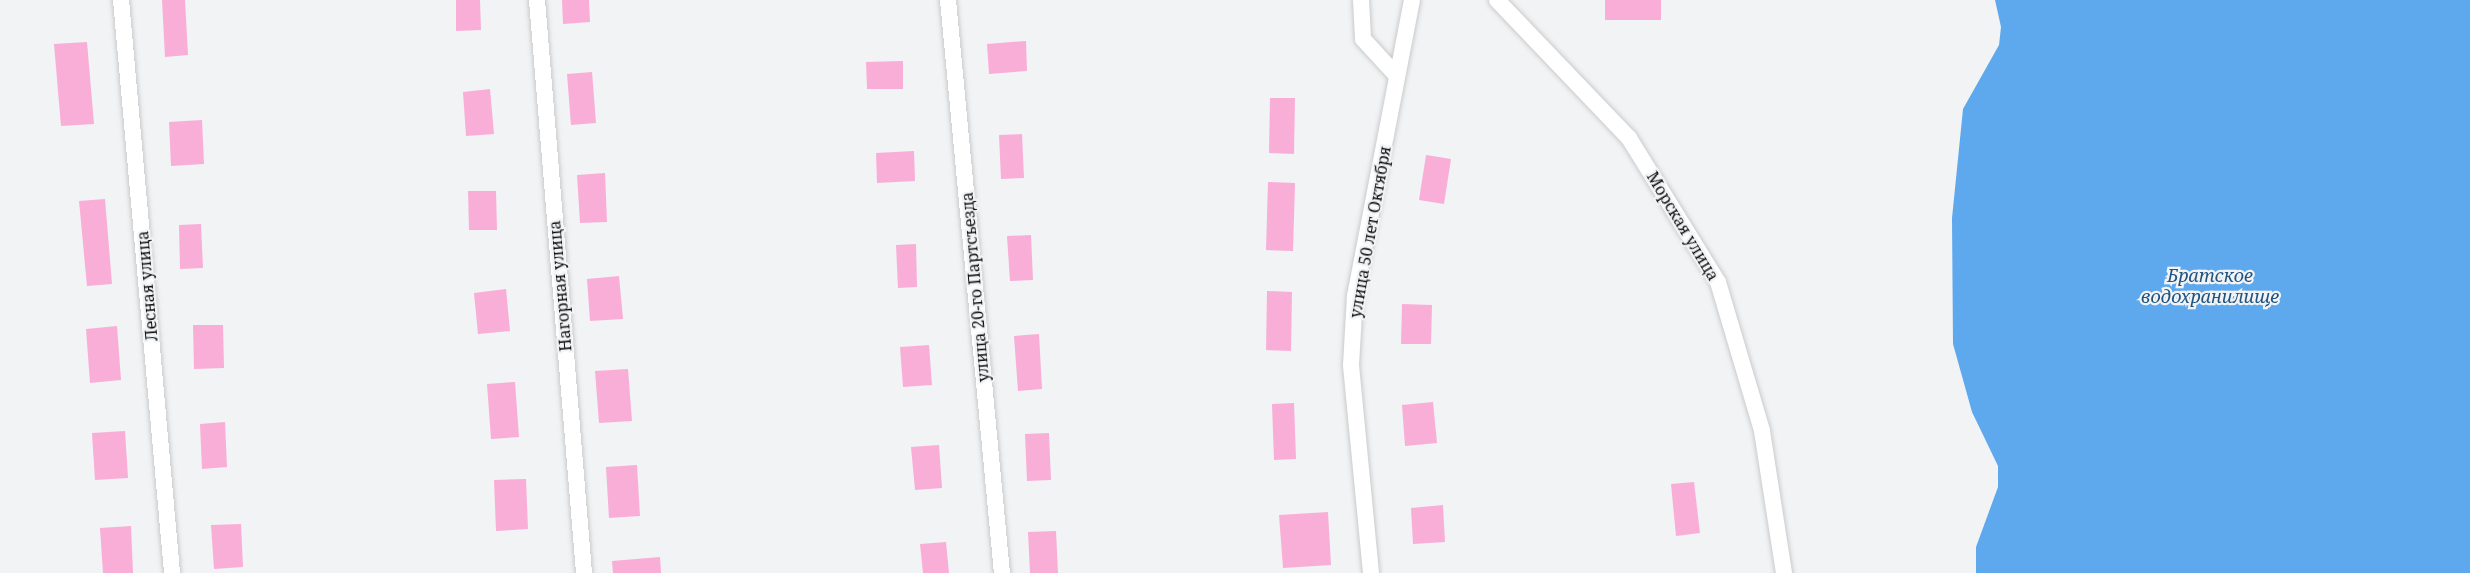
<!DOCTYPE html>
<html>
<head>
<meta charset="utf-8">
<style>
	body { margin:0 }
	#map { position:relative; width:2470px; height:573px; overflow:hidden; background:#f2f3f5; font-family:"Noto Serif",serif }
	div>[style] { position:absolute }
	.water>* { inset:0; background:#5ea8ee }
	.building>* { inset:0; background:#f9aed7 }
	.roads { filter:drop-shadow(0 0 2px #c9cbcc) drop-shadow(0 0 2px #c9cbcc) }
	.minor>* { height:16px; margin:-8px; padding:0 8px; transform-origin:8px; border-radius:8px; background:#fff }
	span { translate:-50% -50%; white-space:nowrap; text-align:center; line-height:1.15; -webkit-text-stroke:4.5px #f2f3f5; paint-order:stroke }
	.street-label { font-size:16px; color:#0c0d0d }
	.water-label { font-size:18px; color:#1f5380; font-style:italic }
</style>
</head>
<body>
<div id="map">
	<div class="water">
		<i style="clip-path:polygon(1995px 0,2470px 0,2470px 573px,1976px 573px,1976px 547px,1998px 487px,1998px 466px,1972px 412px,1953px 344px,1952px 218px,1963px 109px,1999px 45px,2001px 27px)"></i>
	</div>
	<div class="building">
		<i style="clip-path:polygon(162px 0,185px 0,188px 55px,165px 57px)"></i>
		<i style="clip-path:polygon(456px 0,480px 0,481px 30px,456px 31px)"></i>
		<i style="clip-path:polygon(562px 0,589px 0,590px 22px,563px 24px)"></i>
		<i style="clip-path:polygon(1605px 0,1661px 0,1661px 20px,1605px 20px)"></i>
		<i style="clip-path:polygon(1026px 41px,1027px 71px,989px 74px,987px 44px)"></i>
		<i style="clip-path:polygon(87px 42px,94px 124px,61px 126px,54px 44px)"></i>
		<i style="clip-path:polygon(903px 61px,903px 89px,867px 89px,866px 62px)"></i>
		<i style="clip-path:polygon(592px 72px,596px 123px,571px 125px,567px 74px)"></i>
		<i style="clip-path:polygon(490px 89px,494px 134px,466px 136px,463px 92px)"></i>
		<i style="clip-path:polygon(1270px 98px,1295px 98px,1294px 154px,1269px 153px)"></i>
		<i style="clip-path:polygon(202px 120px,204px 164px,171px 166px,169px 122px)"></i>
		<i style="clip-path:polygon(1022px 134px,1024px 178px,1001px 179px,999px 135px)"></i>
		<i style="clip-path:polygon(914px 151px,915px 181px,877px 183px,876px 153px)"></i>
		<i style="clip-path:polygon(1426px 155px,1451px 159px,1444px 204px,1419px 200px)"></i>
		<i style="clip-path:polygon(605px 173px,607px 222px,580px 223px,577px 175px)"></i>
		<i style="clip-path:polygon(1268px 182px,1295px 183px,1293px 251px,1266px 250px)"></i>
		<i style="clip-path:polygon(468px 191px,496px 191px,497px 230px,469px 230px)"></i>
		<i style="clip-path:polygon(105px 199px,112px 284px,87px 286px,79px 201px)"></i>
		<i style="clip-path:polygon(201px 224px,203px 268px,180px 269px,179px 225px)"></i>
		<i style="clip-path:polygon(1031px 235px,1033px 280px,1010px 281px,1007px 236px)"></i>
		<i style="clip-path:polygon(916px 244px,917px 287px,898px 288px,896px 245px)"></i>
		<i style="clip-path:polygon(619px 276px,623px 319px,590px 321px,587px 279px)"></i>
		<i style="clip-path:polygon(506px 289px,510px 331px,478px 334px,474px 293px)"></i>
		<i style="clip-path:polygon(1267px 291px,1292px 292px,1291px 351px,1266px 350px)"></i>
		<i style="clip-path:polygon(1402px 304px,1432px 305px,1431px 344px,1401px 344px)"></i>
		<i style="clip-path:polygon(193px 325px,223px 325px,224px 368px,194px 369px)"></i>
		<i style="clip-path:polygon(117px 326px,121px 380px,90px 383px,86px 329px)"></i>
		<i style="clip-path:polygon(1039px 334px,1042px 389px,1018px 391px,1014px 336px)"></i>
		<i style="clip-path:polygon(929px 345px,932px 385px,903px 387px,900px 347px)"></i>
		<i style="clip-path:polygon(628px 369px,632px 421px,599px 423px,595px 371px)"></i>
		<i style="clip-path:polygon(515px 382px,519px 437px,491px 439px,487px 384px)"></i>
		<i style="clip-path:polygon(1433px 402px,1437px 443px,1405px 446px,1402px 405px)"></i>
		<i style="clip-path:polygon(1294px 403px,1296px 459px,1274px 460px,1272px 404px)"></i>
		<i style="clip-path:polygon(225px 422px,227px 467px,202px 469px,200px 424px)"></i>
		<i style="clip-path:polygon(125px 431px,128px 478px,95px 480px,92px 433px)"></i>
		<i style="clip-path:polygon(1049px 433px,1051px 480px,1027px 481px,1025px 434px)"></i>
		<i style="clip-path:polygon(939px 445px,942px 488px,915px 490px,911px 447px)"></i>
		<i style="clip-path:polygon(637px 465px,640px 516px,609px 518px,606px 467px)"></i>
		<i style="clip-path:polygon(526px 479px,528px 529px,496px 531px,494px 480px)"></i>
		<i style="clip-path:polygon(1694px 482px,1700px 533px,1676px 536px,1671px 484px)"></i>
		<i style="clip-path:polygon(1443px 505px,1445px 542px,1413px 544px,1411px 508px)"></i>
		<i style="clip-path:polygon(1328px 512px,1331px 565px,1283px 568px,1279px 515px)"></i>
		<i style="clip-path:polygon(241px 524px,243px 567px,214px 569px,211px 525px)"></i>
		<i style="clip-path:polygon(131px 526px,133px 573px,103px 573px,100px 528px)"></i>
		<i style="clip-path:polygon(1056px 531px,1058px 573px,1030px 573px,1028px 532px)"></i>
		<i style="clip-path:polygon(946px 542px,949px 573px,923px 573px,920px 544px)"></i>
		<i style="clip-path:polygon(660px 557px,661px 573px,613px 573px,612px 561px)"></i>
	</div>
	<div class="roads">
		<div class="minor">
			<i style="left:121px;top:0;width:575px;rotate:84.91deg"></i>
			<i style="left:537px;top:0;width:575px;rotate:85.31deg"></i>
			<i style="left:948px;top:0;width:576px;rotate:84.62deg"></i>
			<i style="left:1361px;top:0;width:39px;rotate:87deg"></i>
			<i style="left:1363px;top:39px;width:50px;rotate:47.4deg"></i>
			<i style="left:1497px;top:0;width:191px;rotate:46.3deg"></i>
			<i style="left:1629px;top:138px;width:169px;rotate:58.3deg"></i>
			<i style="left:1718px;top:282px;width:155px;rotate:73.5deg"></i>
			<i style="left:1762px;top:431px;width:144px;rotate:81.2deg"></i>
			<i style="left:1371px;top:573px;width:209px;rotate:-95.5deg"></i>
			<i style="left:1351px;top:365px;width:69px;rotate:-86.7deg"></i>
			<i style="left:1355px;top:296px;width:301px;rotate:-79.1deg"></i>
		</div>
	</div>
	<div class="street-label">
		<span style="left:1683px;top:226px;rotate:59deg">Морская улица</span>
		<span style="left:1370px;top:232px;rotate:-80deg">улица 50 лет Октября</span>
		<span style="left:147px;top:286px;rotate:-95deg">Лесная улица</span>
		<span style="left:560px;top:286px;rotate:-95deg">Нагорная улица</span>
		<span style="left:975px;top:287px;rotate:-95deg">улица 20-го Партсъезда</span>
	</div>
	<div class="water-label">
		<span style="left:2210px;top:286px">Братское<br>водохранилище</span>
	</div>
</div>
</body>
</html>
